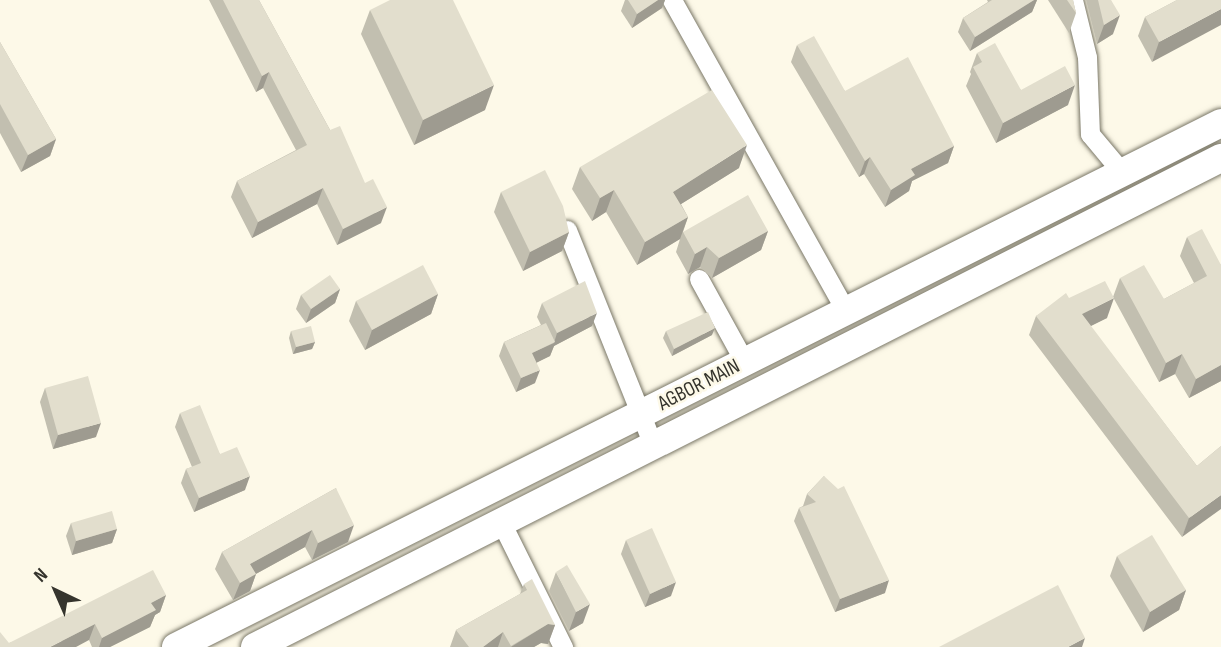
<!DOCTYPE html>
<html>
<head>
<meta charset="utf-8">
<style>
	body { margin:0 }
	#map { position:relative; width:1221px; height:647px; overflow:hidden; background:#fdf9e8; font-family:"Sofia Sans Condensed",sans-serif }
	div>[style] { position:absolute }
	.roads { filter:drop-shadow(0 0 2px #7a7767) drop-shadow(0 0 2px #7a7767) }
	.minor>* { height:19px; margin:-9.5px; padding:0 9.5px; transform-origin:9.5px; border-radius:9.5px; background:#fff }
	.secondary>* { height:28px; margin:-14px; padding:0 14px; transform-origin:14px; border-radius:14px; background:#fff }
	.wall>* { inset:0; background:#c2bfb0 }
	.shaded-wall>* { inset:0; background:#9e9b90 }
	.building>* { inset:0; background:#e2decd }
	span { translate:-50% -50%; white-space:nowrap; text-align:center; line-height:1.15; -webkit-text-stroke:5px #fdf9e8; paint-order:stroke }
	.street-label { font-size:21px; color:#35342d }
	.north { position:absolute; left:21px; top:556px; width:70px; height:70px; -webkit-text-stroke:5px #fdf9e8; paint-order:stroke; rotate:316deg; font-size:19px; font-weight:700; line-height:28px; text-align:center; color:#35342d }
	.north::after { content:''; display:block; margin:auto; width:24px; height:32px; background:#35342d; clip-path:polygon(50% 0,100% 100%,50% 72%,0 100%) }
</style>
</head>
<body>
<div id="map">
	<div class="roads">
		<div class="minor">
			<i style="left:672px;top:0;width:353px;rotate:60.8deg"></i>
			<i style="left:1073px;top:0;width:59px;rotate:76.2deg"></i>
			<i style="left:1087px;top:57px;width:77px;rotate:87.8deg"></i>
			<i style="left:1090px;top:134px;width:48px;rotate:50deg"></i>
			<i style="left:567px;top:230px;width:234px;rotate:68.2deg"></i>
			<i style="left:699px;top:279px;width:94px;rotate:61.2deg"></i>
			<i style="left:500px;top:520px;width:142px;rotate:63.6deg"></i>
		</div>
		<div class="secondary">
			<i style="left:176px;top:647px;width:1169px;rotate:-26.63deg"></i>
			<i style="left:255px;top:647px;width:1083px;rotate:-26.85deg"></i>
		</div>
	</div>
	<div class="wall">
		<i style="clip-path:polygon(209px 0,259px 0,381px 223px,337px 245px,317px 204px,252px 238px,231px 197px,237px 181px,296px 150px,263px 88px,256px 92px)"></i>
		<i style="clip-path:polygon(625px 0,665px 0,662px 8px,632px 28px,621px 11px)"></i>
		<i style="clip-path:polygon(987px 0,1037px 0,1032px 12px,970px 51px,958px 32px,963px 18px,988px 2px)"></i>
		<i style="clip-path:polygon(1048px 0,1073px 0,1076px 13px,1069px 33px)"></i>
		<i style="clip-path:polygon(1086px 0,1111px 0,1113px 34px,1097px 44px)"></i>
		<i style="clip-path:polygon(1177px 0,1152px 62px,1138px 36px,1145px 17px)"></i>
		<i style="clip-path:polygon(370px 10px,485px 110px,414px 145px,361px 34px)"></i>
		<i style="clip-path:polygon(0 42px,56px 139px,50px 156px,21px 172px,0 133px)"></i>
		<i style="clip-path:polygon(797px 45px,845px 91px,954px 146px,948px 163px,912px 181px,909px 191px,885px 207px,864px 174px,859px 177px,791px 62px)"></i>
		<i style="clip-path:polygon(977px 53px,1021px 90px,1068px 105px,996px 143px,966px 86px,971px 74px,970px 72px)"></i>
		<i style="clip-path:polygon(580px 167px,739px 168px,681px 204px,688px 217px,683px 232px,768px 231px,761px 250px,712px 278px,700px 267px,688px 274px,676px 252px,680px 239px,637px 265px,606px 212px,592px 221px,572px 189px)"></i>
		<i style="clip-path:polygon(501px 192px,569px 232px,562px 251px,523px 271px,494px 212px)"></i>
		<i style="clip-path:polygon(1187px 237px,1221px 265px,1221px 381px,1189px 398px,1175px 374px,1159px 382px,1113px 297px,1120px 278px,1164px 299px,1194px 283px,1180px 256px)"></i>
		<i style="clip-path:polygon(340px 289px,335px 303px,306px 323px,296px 309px,301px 295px)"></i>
		<i style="clip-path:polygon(438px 294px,431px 314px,365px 350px,349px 321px,356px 301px)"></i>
		<i style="clip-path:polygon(1069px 298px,1107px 318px,1090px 326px,1197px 466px,1221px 446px,1182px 537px,1029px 335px,1036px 316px)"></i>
		<i style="clip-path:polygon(542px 303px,592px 326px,554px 346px,550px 356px,537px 362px,535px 383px,516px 392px,499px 356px,504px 342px,541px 325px,537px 317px)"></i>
		<i style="clip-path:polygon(291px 331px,315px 342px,312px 349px,293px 354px,289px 338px)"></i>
		<i style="clip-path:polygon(666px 331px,712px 335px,672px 356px,663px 338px)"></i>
		<i style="clip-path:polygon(45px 388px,96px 437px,53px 449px,40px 402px)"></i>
		<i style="clip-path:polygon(180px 413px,220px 454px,245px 490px,194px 512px,181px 483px,186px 469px,192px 467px,175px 427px)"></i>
		<i style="clip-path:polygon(824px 476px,885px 593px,835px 612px,794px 521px,799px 508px,803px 506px,807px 494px)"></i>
		<i style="clip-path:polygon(336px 488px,348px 542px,312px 560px,305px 547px,256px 574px,250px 591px,233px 600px,215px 569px,222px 552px)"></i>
		<i style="clip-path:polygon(71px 523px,117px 529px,112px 543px,72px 555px,66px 536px)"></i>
		<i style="clip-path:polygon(626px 540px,671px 596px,645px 607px,621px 554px)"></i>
		<i style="clip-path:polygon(1117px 556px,1186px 590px,1179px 610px,1143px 632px,1110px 576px)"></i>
		<i style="clip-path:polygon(556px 572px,583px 623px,569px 631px,549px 591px)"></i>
		<i style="clip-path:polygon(524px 584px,555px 625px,548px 644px,541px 643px,534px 647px,450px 647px,456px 630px,520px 594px)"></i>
		<i style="clip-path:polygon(166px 595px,160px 612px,155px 615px,150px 627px,110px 647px,92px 647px,89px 640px,9px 643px)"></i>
	</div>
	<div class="shaded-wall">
		<i style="clip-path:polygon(658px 0,665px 0,662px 8px,632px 28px,637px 14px)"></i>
		<i style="clip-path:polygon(1034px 0,1037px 0,1032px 12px,970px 51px,975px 37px)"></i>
		<i style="clip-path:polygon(1221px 9px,1221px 25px,1152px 62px,1159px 42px)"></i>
		<i style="clip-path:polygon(1120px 15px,1113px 34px,1097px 44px,1104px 25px)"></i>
		<i style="clip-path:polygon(269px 72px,263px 88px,256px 92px,262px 76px)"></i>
		<i style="clip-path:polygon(494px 85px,485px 110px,414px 145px,423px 120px)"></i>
		<i style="clip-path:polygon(1075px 85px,1068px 105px,996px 143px,1003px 123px)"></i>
		<i style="clip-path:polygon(56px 139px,50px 156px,21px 172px,28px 155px)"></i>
		<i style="clip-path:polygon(747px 145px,739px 168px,665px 214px,673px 192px)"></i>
		<i style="clip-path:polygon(954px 146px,948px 163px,912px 181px,909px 191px,885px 207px,891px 190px,911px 169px)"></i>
		<i style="clip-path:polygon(870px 157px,864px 174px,859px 177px,865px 161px)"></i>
		<i style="clip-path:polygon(323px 188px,317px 204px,252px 238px,258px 222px)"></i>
		<i style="clip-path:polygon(614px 190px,606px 212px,592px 221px,600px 198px)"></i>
		<i style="clip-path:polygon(387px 207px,381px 223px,337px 245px,343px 229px)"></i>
		<i style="clip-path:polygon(688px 217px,680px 239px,637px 265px,645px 242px)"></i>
		<i style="clip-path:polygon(768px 231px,761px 250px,712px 278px,719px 258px)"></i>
		<i style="clip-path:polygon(569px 232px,562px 251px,523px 271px,530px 252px)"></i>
		<i style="clip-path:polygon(707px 247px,700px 267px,688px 274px,695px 254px)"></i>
		<i style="clip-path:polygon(340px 289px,335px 303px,306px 323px,311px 309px)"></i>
		<i style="clip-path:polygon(438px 294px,431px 314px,365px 350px,372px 330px)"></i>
		<i style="clip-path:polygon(1114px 298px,1107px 318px,1075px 334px,1082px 314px)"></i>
		<i style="clip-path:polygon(597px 313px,592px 326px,554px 346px,550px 356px,528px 367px,532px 353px,554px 343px,557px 333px)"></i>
		<i style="clip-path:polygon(715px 328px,712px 335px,672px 356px,674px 349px)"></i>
		<i style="clip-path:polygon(315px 342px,312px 349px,293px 354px,296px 347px)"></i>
		<i style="clip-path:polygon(1182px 354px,1175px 374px,1159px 382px,1166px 363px)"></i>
		<i style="clip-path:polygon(1221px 365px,1221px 381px,1189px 398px,1196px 379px)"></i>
		<i style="clip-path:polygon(540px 370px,535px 383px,516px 392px,521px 378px)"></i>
		<i style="clip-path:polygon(101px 423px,96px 437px,53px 449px,58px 435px)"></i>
		<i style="clip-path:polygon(250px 476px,245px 490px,194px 512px,199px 498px)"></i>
		<i style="clip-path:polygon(1221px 495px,1221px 509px,1182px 537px,1189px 518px)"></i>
		<i style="clip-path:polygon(354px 525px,348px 542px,312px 560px,318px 543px)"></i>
		<i style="clip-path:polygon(117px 529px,112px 543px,72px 555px,76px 541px)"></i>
		<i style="clip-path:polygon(312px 530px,305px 547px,252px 576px,256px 574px,250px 591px,233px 600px,240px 583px,250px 564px)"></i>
		<i style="clip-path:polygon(889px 580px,885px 593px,835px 612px,840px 599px)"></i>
		<i style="clip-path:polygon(676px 582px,671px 596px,645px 607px,650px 594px)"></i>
		<i style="clip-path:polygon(1186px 590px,1179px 610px,1143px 632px,1150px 612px)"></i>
		<i style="clip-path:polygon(166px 595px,160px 612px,155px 615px,150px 627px,110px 647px,99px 647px,102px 638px,151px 603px)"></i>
		<i style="clip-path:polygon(590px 604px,583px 623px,569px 631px,576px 612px)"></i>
		<i style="clip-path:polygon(95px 624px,89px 640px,76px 647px,50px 647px)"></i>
		<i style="clip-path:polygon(548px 624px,555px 625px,548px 644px,541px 643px,534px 647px,511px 647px)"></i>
		<i style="clip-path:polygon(503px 632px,498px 647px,483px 647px)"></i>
		<i style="clip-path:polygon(1085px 638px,1082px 647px,1068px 647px)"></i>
	</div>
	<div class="building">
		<i style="clip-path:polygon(223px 0,259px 0,330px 130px,340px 126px,365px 183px,373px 179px,387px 207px,343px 229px,323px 188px,258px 222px,237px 181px,307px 145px,269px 72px,262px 76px)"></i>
		<i style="clip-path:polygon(390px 0,453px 0,494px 85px,423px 120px,370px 10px)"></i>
		<i style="clip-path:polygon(628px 0,658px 0,637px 14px)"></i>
		<i style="clip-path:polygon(992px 0,1034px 0,975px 37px,963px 18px)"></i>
		<i style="clip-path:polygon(1067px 0,1073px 0,1076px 13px)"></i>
		<i style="clip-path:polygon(1098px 0,1111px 0,1120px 15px,1104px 25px)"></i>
		<i style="clip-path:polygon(1177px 0,1221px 0,1221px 9px,1159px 42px,1145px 17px)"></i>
		<i style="clip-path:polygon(814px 36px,845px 91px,908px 57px,954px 146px,911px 169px,915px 175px,891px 190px,870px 157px,865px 161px,797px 45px)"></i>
		<i style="clip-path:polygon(0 42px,56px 139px,28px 155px,0 104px)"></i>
		<i style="clip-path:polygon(995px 43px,1021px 90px,1065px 66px,1075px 85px,1003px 123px,973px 67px,982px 62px,977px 53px)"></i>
		<i style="clip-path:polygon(712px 90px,747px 145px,673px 192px,688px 217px,645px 242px,614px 190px,600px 198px,580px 167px)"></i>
		<i style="clip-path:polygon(545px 170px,563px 206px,569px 232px,530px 252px,501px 192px)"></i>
		<i style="clip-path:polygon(748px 195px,768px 231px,719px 258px,707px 247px,695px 254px,683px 232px)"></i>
		<i style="clip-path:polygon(1202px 229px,1221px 265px,1221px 365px,1196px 379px,1182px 354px,1166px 363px,1120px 278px,1144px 265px,1164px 299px,1207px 276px,1187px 237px)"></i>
		<i style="clip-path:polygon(423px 265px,438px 294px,372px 330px,356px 301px)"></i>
		<i style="clip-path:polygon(330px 275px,340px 289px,311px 309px,301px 295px)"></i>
		<i style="clip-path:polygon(585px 281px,597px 313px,557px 333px,542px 303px)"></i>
		<i style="clip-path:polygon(1105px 281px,1114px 298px,1082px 314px,1197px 466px,1221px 446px,1221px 495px,1189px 518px,1036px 316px,1066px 293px,1069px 298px)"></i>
		<i style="clip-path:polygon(708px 312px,715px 328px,674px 349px,666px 331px)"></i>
		<i style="clip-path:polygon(546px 323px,555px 342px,532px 353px,540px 370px,521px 378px,504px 342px)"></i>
		<i style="clip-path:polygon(311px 326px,315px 342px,296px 347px,291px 331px)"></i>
		<i style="clip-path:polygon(88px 376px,101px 423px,58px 435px,45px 388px)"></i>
		<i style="clip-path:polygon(200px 405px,220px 454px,237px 447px,250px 476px,199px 498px,186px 469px,201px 463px,180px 413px)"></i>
		<i style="clip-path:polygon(824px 476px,838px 489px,844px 486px,889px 580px,840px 599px,799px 508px,816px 502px,807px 494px)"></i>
		<i style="clip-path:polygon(336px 488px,354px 525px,318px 543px,312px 530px,250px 564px,256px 574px,240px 583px,222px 552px)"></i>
		<i style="clip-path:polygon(112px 511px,117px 529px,76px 541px,71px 523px)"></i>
		<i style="clip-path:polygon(652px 528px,676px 582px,650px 594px,626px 540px)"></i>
		<i style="clip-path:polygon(1152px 535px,1186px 590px,1150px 612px,1117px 556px)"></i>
		<i style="clip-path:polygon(567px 565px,590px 604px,576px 612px,556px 572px)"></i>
		<i style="clip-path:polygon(153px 570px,166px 595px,151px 603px,156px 610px,102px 638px,95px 624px,50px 647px,0 647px,0 632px,9px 643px)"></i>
		<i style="clip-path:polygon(532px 579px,555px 625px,548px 624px,511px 646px,503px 632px,483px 647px,469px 647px,456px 630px,527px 590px,524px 584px)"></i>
		<i style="clip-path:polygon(1058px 585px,1085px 638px,1068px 647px,939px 647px)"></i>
	</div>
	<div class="street-label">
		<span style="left:699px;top:385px;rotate:-27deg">AGBOR MAIN</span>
	</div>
	<div class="north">N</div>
</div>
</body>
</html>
